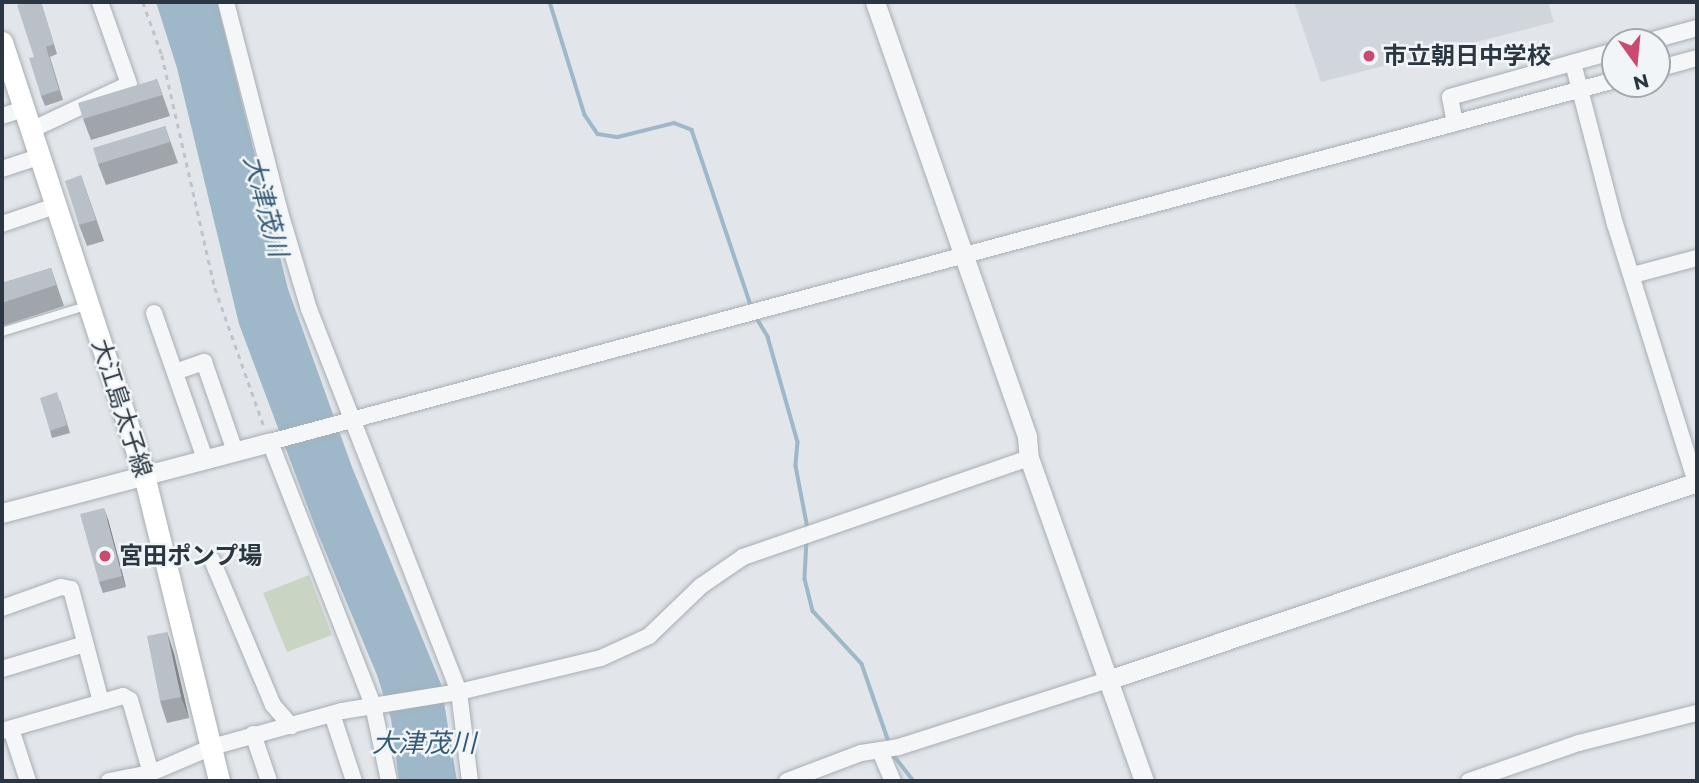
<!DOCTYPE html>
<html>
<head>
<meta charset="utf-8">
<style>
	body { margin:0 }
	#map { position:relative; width:1699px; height:783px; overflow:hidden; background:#e2e6ea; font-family:Montserrat,"Noto Sans JP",sans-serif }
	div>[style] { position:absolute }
	.built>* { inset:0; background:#d0d6dc }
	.green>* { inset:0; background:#cad4c3 }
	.water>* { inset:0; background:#9eb8c9 }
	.stream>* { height:3.5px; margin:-1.75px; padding:0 1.75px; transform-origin:1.75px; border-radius:1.75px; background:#9eb8c9 }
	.path>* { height:2.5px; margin-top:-1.25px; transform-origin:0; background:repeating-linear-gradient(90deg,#c0c4c8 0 5px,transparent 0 10px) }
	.roads { filter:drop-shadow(0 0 2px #a7aeb4) drop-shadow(0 0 2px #a7aeb4) }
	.service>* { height:8px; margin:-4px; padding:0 4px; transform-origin:4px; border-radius:4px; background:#f5f6f8 }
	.minor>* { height:16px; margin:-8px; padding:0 8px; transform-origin:8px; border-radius:8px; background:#f5f6f8 }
	.tertiary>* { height:19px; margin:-9.5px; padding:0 9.5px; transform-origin:9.5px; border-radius:9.5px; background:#f5f6f8 }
	.secondary>* { height:21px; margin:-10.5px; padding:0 10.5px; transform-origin:10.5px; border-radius:10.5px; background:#fff }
	.wall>* { inset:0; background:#9fa5ab }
	.shaded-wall>* { inset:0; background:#82868b }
	.building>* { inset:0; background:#b9c0c7 }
	.dots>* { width:19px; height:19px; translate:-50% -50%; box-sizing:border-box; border:4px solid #f1f5f7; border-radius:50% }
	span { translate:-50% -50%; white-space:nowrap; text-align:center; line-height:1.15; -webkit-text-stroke:5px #f1f5f7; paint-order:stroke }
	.poi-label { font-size:24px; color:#2a3641; font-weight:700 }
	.left { translate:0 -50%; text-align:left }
	.street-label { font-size:24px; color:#2a3641 }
	.water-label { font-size:26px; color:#355a75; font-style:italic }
	.frame { position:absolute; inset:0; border:4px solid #2a3641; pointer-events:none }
	.north { position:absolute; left:1601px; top:28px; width:70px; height:70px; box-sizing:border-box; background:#f1f5f7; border:2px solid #a1a9ae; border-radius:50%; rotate:165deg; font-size:19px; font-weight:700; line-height:28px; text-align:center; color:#2a3641 }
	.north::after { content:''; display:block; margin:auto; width:24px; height:32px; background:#cb4b6f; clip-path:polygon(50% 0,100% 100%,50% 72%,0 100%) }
</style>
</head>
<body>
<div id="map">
	<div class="built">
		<i style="clip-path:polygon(1294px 2px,1548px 2px,1554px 22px,1321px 82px)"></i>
	</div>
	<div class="green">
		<i style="clip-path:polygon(309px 575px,332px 635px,287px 652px,263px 593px)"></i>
	</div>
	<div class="water">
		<i style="clip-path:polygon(156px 2px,217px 2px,288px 289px,352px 467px,441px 684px,457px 781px,399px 781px,391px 719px,377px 675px,316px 529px,239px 324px,177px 68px)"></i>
	</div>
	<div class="stream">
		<i style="left:550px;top:2px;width:118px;rotate:72.8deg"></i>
		<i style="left:585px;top:115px;width:23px;rotate:56deg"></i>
		<i style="left:598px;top:134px;width:20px;rotate:9deg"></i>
		<i style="left:618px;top:137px;width:58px;rotate:-14deg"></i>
		<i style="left:674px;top:123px;width:19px;rotate:21deg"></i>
		<i style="left:692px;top:130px;width:188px;rotate:71.4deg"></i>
		<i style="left:755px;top:315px;width:26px;rotate:59deg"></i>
		<i style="left:768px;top:337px;width:109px;rotate:74.1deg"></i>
		<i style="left:798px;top:442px;width:24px;rotate:95deg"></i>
		<i style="left:796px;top:466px;width:64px;rotate:79.2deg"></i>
		<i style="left:807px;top:540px;width:39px;rotate:93deg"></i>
		<i style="left:805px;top:579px;width:33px;rotate:76deg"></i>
		<i style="left:813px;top:611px;width:72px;rotate:47.2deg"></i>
		<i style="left:862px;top:664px;width:83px;rotate:70.9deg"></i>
		<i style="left:892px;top:753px;width:36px;rotate:52deg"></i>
	</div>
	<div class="path">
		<i style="left:143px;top:2px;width:56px;rotate:70.3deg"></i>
		<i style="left:162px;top:55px;width:239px;rotate:77.2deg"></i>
		<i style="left:215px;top:288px;width:146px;rotate:70.5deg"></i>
	</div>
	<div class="roads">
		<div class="service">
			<i style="left:2px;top:332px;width:88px;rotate:-17.2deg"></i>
		</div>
		<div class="minor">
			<i style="left:226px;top:2px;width:214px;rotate:75.6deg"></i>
			<i style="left:279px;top:209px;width:104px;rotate:73.3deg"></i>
			<i style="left:309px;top:309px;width:411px;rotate:68.6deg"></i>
			<i style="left:459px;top:692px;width:90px;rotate:83deg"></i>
			<i style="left:1646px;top:42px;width:53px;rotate:-15.4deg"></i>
			<i style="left:1573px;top:63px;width:166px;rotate:75.4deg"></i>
			<i style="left:1615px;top:224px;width:270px;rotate:72.6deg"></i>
			<i style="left:1657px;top:69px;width:41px;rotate:-15.4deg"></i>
			<i style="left:2px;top:116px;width:23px;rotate:-18deg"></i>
			<i style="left:1455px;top:123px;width:26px;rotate:-101deg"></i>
			<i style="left:1450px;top:97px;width:171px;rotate:-15.6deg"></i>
			<i style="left:31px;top:130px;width:108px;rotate:-25.1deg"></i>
			<i style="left:129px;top:84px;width:87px;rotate:-109.5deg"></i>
			<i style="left:2px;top:169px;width:41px;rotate:-18.4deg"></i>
			<i style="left:2px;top:224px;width:56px;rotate:-18.8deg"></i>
			<i style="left:1633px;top:275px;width:66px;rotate:-14.9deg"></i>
			<i style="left:154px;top:313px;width:155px;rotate:70.7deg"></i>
			<i style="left:175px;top:372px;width:31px;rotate:-19deg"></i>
			<i style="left:204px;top:362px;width:94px;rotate:70.8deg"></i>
			<i style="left:212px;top:560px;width:157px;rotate:67.2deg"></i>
			<i style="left:273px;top:705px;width:28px;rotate:49deg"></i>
			<i style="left:2px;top:608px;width:63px;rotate:-19.6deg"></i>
			<i style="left:61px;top:587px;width:10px;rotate:11deg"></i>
			<i style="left:71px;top:589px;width:117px;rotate:75.1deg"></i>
			<i style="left:2px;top:669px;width:87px;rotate:-16.8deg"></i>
			<i style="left:332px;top:714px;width:71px;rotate:71.8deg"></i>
			<i style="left:11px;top:729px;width:55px;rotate:71.9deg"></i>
			<i style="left:2px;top:731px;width:126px;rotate:-16.1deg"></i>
			<i style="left:123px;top:696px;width:8px;rotate:30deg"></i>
			<i style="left:130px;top:700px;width:76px;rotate:74deg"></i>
			<i style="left:253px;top:734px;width:50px;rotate:71.2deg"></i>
			<i style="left:880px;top:751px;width:33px;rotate:67deg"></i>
			<i style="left:109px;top:781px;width:43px;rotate:-10.8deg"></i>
			<i style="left:151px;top:773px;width:66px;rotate:-23.1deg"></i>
			<i style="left:212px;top:747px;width:135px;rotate:-15.5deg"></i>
			<i style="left:342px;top:711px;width:119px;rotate:-9.2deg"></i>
			<i style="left:459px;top:692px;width:146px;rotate:-13.5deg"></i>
			<i style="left:601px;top:658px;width:53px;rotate:-24.6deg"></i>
			<i style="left:649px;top:636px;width:72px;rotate:-43.9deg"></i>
			<i style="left:701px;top:586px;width:51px;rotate:-34.6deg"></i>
			<i style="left:743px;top:557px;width:303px;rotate:-19.1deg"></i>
			<i style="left:389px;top:781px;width:78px;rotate:-101.9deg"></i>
			<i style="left:373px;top:705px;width:282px;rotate:-111.4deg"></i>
			<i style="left:270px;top:442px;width:1393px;rotate:-15.06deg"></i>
			<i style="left:787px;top:781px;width:79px;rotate:-20.7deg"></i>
			<i style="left:861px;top:753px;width:38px;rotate:-9deg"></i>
			<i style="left:899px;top:747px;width:219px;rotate:-17.8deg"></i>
			<i style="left:1469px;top:781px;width:116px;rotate:-19.1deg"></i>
			<i style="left:1579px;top:743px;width:122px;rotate:-14.3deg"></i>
		</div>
		<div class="tertiary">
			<i style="left:875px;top:2px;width:461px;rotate:70.7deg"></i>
			<i style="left:1027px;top:437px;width:21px;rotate:85deg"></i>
			<i style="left:1029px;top:458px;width:343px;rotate:70.4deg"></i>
			<i style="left:2px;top:513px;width:277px;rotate:-14.8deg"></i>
			<i style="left:1108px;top:680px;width:621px;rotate:-18.58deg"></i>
		</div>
		<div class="secondary">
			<i style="left:2px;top:42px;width:456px;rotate:71.8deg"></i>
			<i style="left:144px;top:475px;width:315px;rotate:76.2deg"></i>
		</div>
	</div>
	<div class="wall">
		<i style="clip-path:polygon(27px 2px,41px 2px,57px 54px,50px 57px,63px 100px,45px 106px,41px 96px)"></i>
		<i style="clip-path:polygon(157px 79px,170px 116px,91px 140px,83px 119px)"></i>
		<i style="clip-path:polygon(165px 126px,178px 163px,106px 185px,98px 164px)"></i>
		<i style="clip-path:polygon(81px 175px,104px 241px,87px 246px,79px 225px)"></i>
		<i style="clip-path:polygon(51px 268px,64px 306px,2px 326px,2px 283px)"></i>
		<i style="clip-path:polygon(60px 400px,70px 433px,52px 438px,50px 431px)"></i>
		<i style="clip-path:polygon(108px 519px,126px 587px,103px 593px,99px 582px)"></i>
		<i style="clip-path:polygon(167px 632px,174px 654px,189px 718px,167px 723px,160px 701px)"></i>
	</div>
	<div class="shaded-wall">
		<i style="clip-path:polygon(104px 508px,108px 519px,126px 587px,122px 576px)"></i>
		<i style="clip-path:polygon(167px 632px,174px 654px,189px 718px,181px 697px)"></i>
	</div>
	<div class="building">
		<i style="clip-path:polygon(27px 2px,41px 2px,54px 44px,46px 47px,59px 90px,41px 96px,29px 58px,34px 57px,17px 5px)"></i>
		<i style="clip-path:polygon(157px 79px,162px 95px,83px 119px,78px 103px)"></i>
		<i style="clip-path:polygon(165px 126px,170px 142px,98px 164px,93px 148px)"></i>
		<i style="clip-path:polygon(81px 175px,96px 220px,79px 225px,65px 181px)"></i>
		<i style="clip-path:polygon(51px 268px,56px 285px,2px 303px,2px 283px)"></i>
		<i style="clip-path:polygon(57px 392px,67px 425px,50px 431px,40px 398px)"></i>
		<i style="clip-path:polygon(104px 508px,122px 576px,99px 582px,80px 514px)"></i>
		<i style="clip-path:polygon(167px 632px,181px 697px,160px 701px,147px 636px)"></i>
	</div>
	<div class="dots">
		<i style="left:1369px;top:56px;background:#cb4b6f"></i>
		<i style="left:105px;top:556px;background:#cb4b6f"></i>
	</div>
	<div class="poi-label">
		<span class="left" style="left:1383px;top:56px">市立朝日中学校</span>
		<span class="left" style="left:119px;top:556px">宮田ポンプ場</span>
	</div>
	<div class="street-label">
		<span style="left:122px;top:408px;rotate:72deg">大江島太子線</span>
	</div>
	<div class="water-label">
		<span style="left:265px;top:206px;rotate:75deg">大津茂川</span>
		<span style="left:424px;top:744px">大津茂川</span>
	</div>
	<div class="frame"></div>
	<div class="north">N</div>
</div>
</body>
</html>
